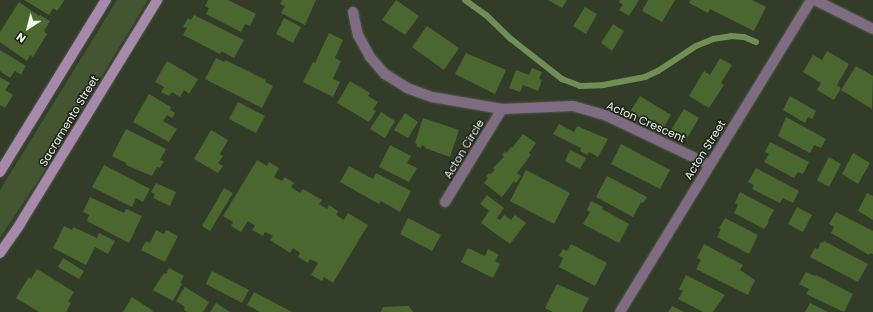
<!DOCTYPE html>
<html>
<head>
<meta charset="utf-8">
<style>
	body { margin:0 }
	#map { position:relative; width:873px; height:312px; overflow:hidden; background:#323c29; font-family:Poppins,sans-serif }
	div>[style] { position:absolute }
	.green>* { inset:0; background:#435631 }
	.stream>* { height:6px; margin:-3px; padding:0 3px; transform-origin:3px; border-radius:3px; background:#718e56 }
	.building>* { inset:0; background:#4b6730 }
	.roads { filter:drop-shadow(0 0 1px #505a48) drop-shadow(0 0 1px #505a48) }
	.street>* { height:10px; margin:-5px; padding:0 5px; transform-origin:5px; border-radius:5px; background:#7f6c82 }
	.secondary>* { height:10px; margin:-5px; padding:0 5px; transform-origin:5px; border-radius:5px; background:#a689ab }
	span { translate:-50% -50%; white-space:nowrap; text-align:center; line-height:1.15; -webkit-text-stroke:3px #1c2119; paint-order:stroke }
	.street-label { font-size:11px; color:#eff6ea }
	.north { position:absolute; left:8px; top:8px; width:40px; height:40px; -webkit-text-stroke:3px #1c2119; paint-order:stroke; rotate:216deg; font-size:11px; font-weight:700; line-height:16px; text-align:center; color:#eff6ea }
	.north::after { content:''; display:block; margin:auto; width:14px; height:18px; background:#eff6ea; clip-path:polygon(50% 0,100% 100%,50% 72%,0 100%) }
</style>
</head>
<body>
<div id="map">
	<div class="green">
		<i style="clip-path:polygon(117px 0,148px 0,38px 181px,0 238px,0 190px)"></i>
	</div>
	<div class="stream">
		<i style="left:465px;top:0;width:26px;rotate:36deg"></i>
		<i style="left:486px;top:15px;width:35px;rotate:44deg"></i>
		<i style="left:511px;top:39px;width:65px;rotate:38.1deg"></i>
		<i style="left:562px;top:79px;width:19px;rotate:21deg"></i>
		<i style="left:580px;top:86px;width:23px;rotate:-2deg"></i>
		<i style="left:603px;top:85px;width:43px;rotate:-10.8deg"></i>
		<i style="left:645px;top:77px;width:14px;rotate:-25deg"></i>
		<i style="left:658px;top:71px;width:45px;rotate:-33.3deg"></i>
		<i style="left:696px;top:46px;width:18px;rotate:-22deg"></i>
		<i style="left:713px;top:39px;width:18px;rotate:-9deg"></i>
		<i style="left:731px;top:36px;width:13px;rotate:4deg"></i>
		<i style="left:744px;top:37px;width:13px;rotate:23deg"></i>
	</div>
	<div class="building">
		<i style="clip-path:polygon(24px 0,63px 0,64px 1px,57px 11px,53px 8px,49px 15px)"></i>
		<i style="clip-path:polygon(208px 0,228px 0,256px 14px,250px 26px,245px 24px,241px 32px,206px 14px,209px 8px,205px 6px)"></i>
		<i style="clip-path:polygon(282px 0,316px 0,305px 25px,281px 13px,285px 6px,280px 4px)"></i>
		<i style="clip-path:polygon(396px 0,419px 16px,405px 35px,382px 20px)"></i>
		<i style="clip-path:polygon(548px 0,567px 0,562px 8px)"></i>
		<i style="clip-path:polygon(620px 0,639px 0,629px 16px,619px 10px,623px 5px,619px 2px)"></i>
		<i style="clip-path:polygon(648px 0,675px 0,662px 22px,642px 11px)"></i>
		<i style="clip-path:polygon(691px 0,752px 0,766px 7px,754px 31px,710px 9px,708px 13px,689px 3px)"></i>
		<i style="clip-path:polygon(19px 2px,39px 16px,40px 15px,50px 21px,44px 31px,47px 34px,33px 57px,30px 55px,27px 61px,0 42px,0 32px)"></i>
		<i style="clip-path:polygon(585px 7px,597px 14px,586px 34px,573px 26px)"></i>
		<i style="clip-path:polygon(194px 15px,244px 40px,234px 58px,221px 51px,220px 54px,183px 35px,187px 28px,183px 27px,188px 18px,191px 20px)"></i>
		<i style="clip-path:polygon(284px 18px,301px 27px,293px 43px,276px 34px)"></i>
		<i style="clip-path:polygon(613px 24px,624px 31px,612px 51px,601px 43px)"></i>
		<i style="clip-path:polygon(427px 26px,459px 48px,444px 70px,412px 47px)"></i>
		<i style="clip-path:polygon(329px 33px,343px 40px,335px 58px,341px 61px,333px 79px,340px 82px,333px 97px,303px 82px,313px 62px,315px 63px)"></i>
		<i style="clip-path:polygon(0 50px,26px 66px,21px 75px,15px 71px,10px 78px,0 71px)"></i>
		<i style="clip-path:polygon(827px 51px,849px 64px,837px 85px,841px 88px,834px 100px,817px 90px,821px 83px,803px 72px,813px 55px,822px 60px)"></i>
		<i style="clip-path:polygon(466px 53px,506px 70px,495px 94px,455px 74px)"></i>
		<i style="clip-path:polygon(216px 58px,224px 62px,225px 60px,266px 80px,265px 82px,273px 86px,262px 108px,205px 79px)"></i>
		<i style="clip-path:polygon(720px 58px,732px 65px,721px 83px,724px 85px,709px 108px,689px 96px,704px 71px,710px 75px)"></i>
		<i style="clip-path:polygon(167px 61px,198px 79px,189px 94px,184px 90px,180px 97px,172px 92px,169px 96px,161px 92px,164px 87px,155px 82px)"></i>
		<i style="clip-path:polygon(856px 66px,873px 76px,872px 109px,841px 90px)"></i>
		<i style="clip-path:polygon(532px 68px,542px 72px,539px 79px,542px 80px,538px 91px,523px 85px,520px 92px,509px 88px,516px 70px,529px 75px)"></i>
		<i style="clip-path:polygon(0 77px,10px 83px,5px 90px,13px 95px,5px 108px,0 105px)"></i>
		<i style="clip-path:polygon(350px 81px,370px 93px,368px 96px,378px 102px,373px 109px,376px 111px,369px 122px,337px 103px)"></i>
		<i style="clip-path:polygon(149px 94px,171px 107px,170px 110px,175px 113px,172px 118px,167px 115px,163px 121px,177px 129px,169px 142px,133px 122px)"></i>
		<i style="clip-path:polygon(640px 96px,671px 115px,664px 127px,654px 120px,651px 125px,630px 112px)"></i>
		<i style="clip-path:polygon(790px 96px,816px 111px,812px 119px,808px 117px,805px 123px,783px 110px)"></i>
		<i style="clip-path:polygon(238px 102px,265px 116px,256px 133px,229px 119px)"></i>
		<i style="clip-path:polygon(684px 109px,699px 118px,686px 140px,671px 130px)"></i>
		<i style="clip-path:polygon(381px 112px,395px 121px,385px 138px,370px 129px)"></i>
		<i style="clip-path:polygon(405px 113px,418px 122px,408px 138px,394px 130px)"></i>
		<i style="clip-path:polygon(786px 117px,826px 139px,821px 148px,814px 145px,810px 153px,778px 136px)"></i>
		<i style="clip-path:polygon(423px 118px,459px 130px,450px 157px,425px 148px,425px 147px,422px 145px,421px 148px,416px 146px,417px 144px,415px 143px)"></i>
		<i style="clip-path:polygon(559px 124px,574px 132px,577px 126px,608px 139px,598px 157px,589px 152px,587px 155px,580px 151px,581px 148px,553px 134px)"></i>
		<i style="clip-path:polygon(126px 129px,166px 149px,160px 160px,164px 161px,160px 168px,157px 167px,152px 176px,126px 165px,126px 163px,112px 156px)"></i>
		<i style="clip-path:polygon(211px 130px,228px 140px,220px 154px,223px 156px,218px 163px,223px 166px,218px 173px,194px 159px)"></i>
		<i style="clip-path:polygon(523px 134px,536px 143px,529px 153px,531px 155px,517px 173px,521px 176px,516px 183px,514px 181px,502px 197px,484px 183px,488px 178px,486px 177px,489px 173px,491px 174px,495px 169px,493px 168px,504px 157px,502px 155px,505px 151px,506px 153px,511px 147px,512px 148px)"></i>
		<i style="clip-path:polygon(770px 142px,809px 162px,803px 174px,798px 172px,794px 178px,764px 162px,769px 154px,765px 152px)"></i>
		<i style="clip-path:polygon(621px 144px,670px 170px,660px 189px,611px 164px)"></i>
		<i style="clip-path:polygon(390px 145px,411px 156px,407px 163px,417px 168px,409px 182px,379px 167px)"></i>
		<i style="clip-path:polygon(570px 150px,586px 158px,580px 169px,565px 161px)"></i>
		<i style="clip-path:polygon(853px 153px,870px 163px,858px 184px,842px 174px)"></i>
		<i style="clip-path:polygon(829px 157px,841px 164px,829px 187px,817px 180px)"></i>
		<i style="clip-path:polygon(257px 160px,267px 166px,269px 162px,279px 168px,274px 177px,282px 181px,285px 177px,294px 183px,291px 187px,300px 193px,303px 189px,322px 200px,319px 204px,327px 209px,329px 205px,338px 211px,336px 215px,344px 220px,348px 213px,368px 225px,333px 283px,324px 277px,322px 281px,311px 275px,318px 263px,310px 259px,308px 263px,298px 257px,300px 253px,293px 248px,290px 253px,270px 240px,273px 236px,265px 232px,263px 236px,252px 230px,255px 226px,248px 221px,241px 232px,231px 226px,233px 222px,223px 216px)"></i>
		<i style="clip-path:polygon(104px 165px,150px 189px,143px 202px,136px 198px,132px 207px,92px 187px)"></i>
		<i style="clip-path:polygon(349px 166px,373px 179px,376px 173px,411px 191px,400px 212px,381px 201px,379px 204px,340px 182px)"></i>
		<i style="clip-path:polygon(756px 168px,799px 191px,793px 203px,783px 198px,780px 203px,752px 189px,754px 185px,748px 182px)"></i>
		<i style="clip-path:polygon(526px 170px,570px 193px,554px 224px,510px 201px)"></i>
		<i style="clip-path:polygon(607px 176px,647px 197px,643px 203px,641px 202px,633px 217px,596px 197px)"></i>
		<i style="clip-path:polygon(156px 183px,176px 192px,170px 206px,153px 198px,155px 194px,151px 192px)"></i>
		<i style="clip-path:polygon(224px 188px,233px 193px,210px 231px,202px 226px)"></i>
		<i style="clip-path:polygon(740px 192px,774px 210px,768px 221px,769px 222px,764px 229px,734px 213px,738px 205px,735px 203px)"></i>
		<i style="clip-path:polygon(867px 193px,873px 196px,873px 220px,858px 211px)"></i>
		<i style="clip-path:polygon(487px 195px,504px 208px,497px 218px,500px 220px,504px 215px,511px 220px,515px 215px,526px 223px,510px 244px,481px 223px,489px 211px,480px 204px)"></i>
		<i style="clip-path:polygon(90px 197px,124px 213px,126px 209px,142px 216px,129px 243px,87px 221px,89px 215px,83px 212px)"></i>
		<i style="clip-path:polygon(591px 201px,603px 207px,602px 209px,629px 224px,619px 243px,583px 224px,590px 212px,587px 210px)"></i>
		<i style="clip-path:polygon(797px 207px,812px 215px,803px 232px,788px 224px)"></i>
		<i style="clip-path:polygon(836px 212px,873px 231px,873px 254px,870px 253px,869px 255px,831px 233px,834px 227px,829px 224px)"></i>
		<i style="clip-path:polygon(408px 218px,441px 235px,432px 251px,400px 234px)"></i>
		<i style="clip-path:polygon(725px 218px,758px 235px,749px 254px,717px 237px,721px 229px,719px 228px)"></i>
		<i style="clip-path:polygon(64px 226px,72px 230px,73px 227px,97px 238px,99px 233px,115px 241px,108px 254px,95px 247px,86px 265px,53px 248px)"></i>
		<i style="clip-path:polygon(156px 230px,164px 234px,166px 230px,178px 236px,165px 262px,141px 250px,146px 241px,150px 243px)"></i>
		<i style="clip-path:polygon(824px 241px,868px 264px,858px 282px,810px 257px,815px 248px,818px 249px,821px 242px,823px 243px)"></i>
		<i style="clip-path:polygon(571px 244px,607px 263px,595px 286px,559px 267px,563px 258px,559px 256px,563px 249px,567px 251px)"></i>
		<i style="clip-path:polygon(704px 244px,743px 265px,740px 270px,755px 280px,748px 295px,696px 269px,701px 260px,697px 258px)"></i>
		<i style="clip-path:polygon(468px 248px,485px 256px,488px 249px,499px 255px,495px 261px,500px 264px,493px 278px,461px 262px)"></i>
		<i style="clip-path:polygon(63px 258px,84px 271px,79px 279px,58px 267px)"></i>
		<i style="clip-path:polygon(169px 268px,184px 276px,180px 283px,182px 284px,173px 301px,153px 290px,164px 273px,166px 274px)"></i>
		<i style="clip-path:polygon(37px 269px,74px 292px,68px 301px,71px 303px,66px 312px,39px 312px,16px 298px,29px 277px,31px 279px)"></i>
		<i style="clip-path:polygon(212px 271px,249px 290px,242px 303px,206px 284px)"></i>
		<i style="clip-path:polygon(806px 272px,815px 276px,816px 275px,853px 294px,844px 312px,806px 294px,809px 289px,799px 284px)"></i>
		<i style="clip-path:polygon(686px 275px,725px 295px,713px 312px,703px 312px,678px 299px,683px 291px,679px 289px)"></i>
		<i style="clip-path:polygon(557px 284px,589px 298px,582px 312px,553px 312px,545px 308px)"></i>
		<i style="clip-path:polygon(185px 287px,209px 302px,203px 312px,187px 312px,184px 310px,185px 307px,176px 301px)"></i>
		<i style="clip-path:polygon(254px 292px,292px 312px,260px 312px,247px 305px)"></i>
		<i style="clip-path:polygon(132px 297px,153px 311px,152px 312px,123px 312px)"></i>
		<i style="clip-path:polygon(216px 303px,230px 312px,210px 312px)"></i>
		<i style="clip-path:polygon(810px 303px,828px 312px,805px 312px)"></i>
		<i style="clip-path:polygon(409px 306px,413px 312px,381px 312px,383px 307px)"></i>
		<i style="clip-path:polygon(672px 306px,684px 312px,668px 312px)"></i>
	</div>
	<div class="roads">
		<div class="street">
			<i style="left:815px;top:0;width:65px;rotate:26.6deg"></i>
			<i style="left:353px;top:12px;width:24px;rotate:78deg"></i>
			<i style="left:358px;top:35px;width:25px;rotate:61deg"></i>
			<i style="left:370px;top:57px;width:23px;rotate:49deg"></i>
			<i style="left:385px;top:74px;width:26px;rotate:32deg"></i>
			<i style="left:407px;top:88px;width:27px;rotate:20deg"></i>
			<i style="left:432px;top:97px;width:71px;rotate:9.7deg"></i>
			<i style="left:502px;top:109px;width:71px;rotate:-2.4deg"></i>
			<i style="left:573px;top:106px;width:35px;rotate:16deg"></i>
			<i style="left:607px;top:116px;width:114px;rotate:25.4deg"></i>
			<i style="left:445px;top:202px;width:109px;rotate:-58.5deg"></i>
			<i style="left:620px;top:312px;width:366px;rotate:-58.5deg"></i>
		</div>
		<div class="secondary">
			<i style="left:0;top:172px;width:202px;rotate:-58.4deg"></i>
			<i style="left:0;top:253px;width:35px;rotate:-55deg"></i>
			<i style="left:20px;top:224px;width:263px;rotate:-58.5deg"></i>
		</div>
	</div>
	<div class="street-label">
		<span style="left:69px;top:121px;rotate:-59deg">Sacramento Street</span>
		<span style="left:646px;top:122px;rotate:24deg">Acton Crescent</span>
		<span style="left:464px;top:149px;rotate:-59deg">Acton Circle</span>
		<span style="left:705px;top:150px;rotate:-58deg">Acton Street</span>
	</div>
	<div class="north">N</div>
</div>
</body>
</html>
